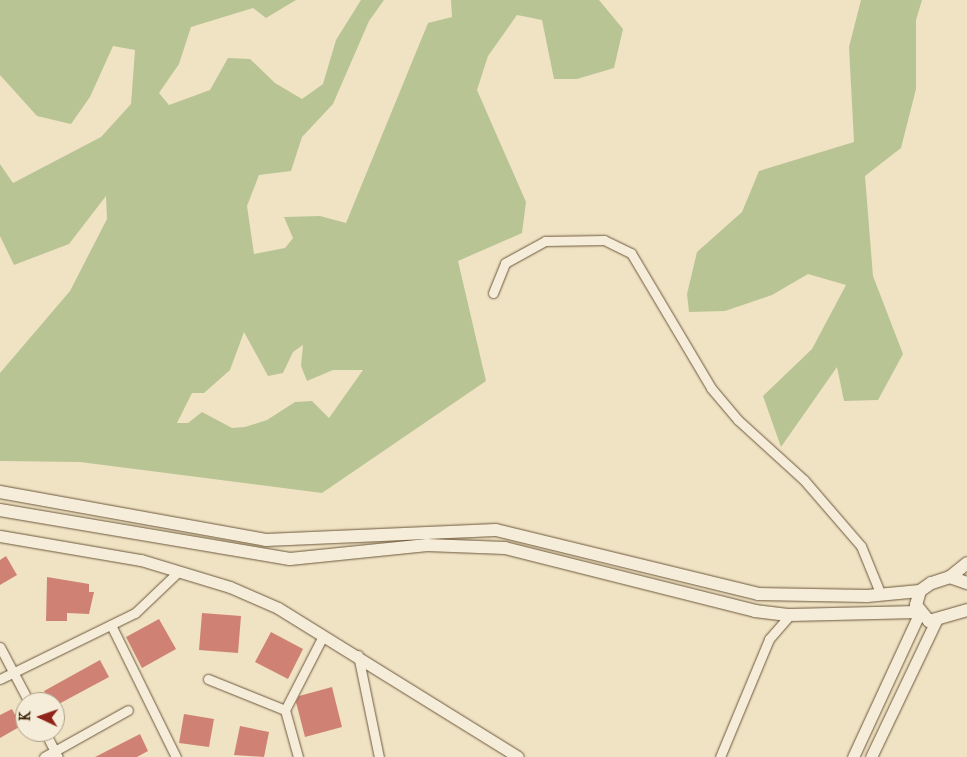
<!DOCTYPE html>
<html>
<head>
<meta charset="utf-8">
<style>
	body { margin:0 }
	#map { position:relative; width:967px; height:757px; overflow:hidden; background:#f0e3c4; font-family:"IM FELL Great Primer",serif }
	div>[style] { position:absolute }
	.green>* { inset:0; background:#b9c495 }
	.building>* { inset:0; background:#cf8273 }
	.roads { filter:drop-shadow(0 0 1px #6d583c) drop-shadow(0 0 1px #6d583c) }
	.minor>* { height:9px; margin:-4.5px; padding:0 4.5px; transform-origin:4.5px; border-radius:4.5px; background:#f5edd9 }
	.tertiary>* { height:11px; margin:-5.5px; padding:0 5.5px; transform-origin:5.5px; border-radius:5.5px; background:#f5edd9 }
	.secondary>* { height:12px; margin:-6px; padding:0 6px; transform-origin:6px; border-radius:6px; background:#f5edd9 }
	span { translate:-50% -50%; white-space:nowrap; text-align:center; line-height:1.15; -webkit-text-stroke:4px #f5edd9; paint-order:stroke }
	.north { position:absolute; left:15px; top:692px; width:50px; height:50px; box-sizing:border-box; background:#f5edd9; border:1px solid #ad9f88; border-radius:50%; rotate:273deg; font-size:14px; font-weight:700; line-height:20px; text-align:center; color:#41290e }
	.north::after { content:''; display:block; margin:auto; width:18px; height:22px; background:#8f2418; clip-path:polygon(50% 0,100% 100%,50% 72%,0 100%) }
</style>
</head>
<body>
<div id="map">
	<div class="green">
		<i style="clip-path:polygon(evenodd,0 0,296px 0,266px 18px,253px 8px,191px 27px,179px 64px,159px 93px,169px 105px,210px 90px,228px 58px,250px 59px,275px 83px,302px 99px,323px 84px,336px 40px,361px 0,384px 0,369px 21px,333px 104px,302px 137px,291px 171px,259px 175px,247px 206px,254px 254px,285px 248px,293px 238px,284px 217px,320px 216px,346px 223px,428px 23px,452px 17px,451px 0,599px 0,623px 29px,614px 68px,577px 79px,554px 79px,542px 20px,517px 15px,488px 56px,477px 90px,526px 202px,522px 233px,458px 261px,486px 381px,322px 493px,80px 462px,0 461px,0 373px,70px 291px,107px 219px,106px 196px,69px 244px,14px 265px,0 236px,0 164px,13px 183px,101px 137px,131px 104px,135px 50px,113px 46px,90px 97px,71px 124px,37px 116px,0 75px,0 0,244px 332px,268px 376px,283px 373px,293px 352px,303px 345px,301px 366px,307px 381px,333px 370px,363px 370px,329px 418px,312px 401px,295px 402px,267px 420px,245px 427px,232px 428px,202px 412px,188px 423px,177px 423px,192px 393px,204px 393px,230px 370px,244px 332px)"></i>
		<i style="clip-path:polygon(861px 0,922px 0,916px 20px,916px 89px,901px 148px,865px 176px,873px 276px,903px 354px,878px 400px,844px 401px,837px 367px,781px 447px,763px 396px,812px 349px,846px 285px,808px 274px,772px 295px,725px 311px,689px 312px,687px 294px,697px 252px,742px 212px,759px 171px,854px 142px,849px 47px)"></i>
	</div>
	<div class="building">
		<i style="clip-path:polygon(6px 556px,17px 575px,0 585px,0 560px)"></i>
		<i style="clip-path:polygon(47px 577px,89px 584px,89px 592px,94px 592px,89px 614px,67px 613px,67px 621px,46px 621px)"></i>
		<i style="clip-path:polygon(202px 613px,241px 616px,238px 653px,199px 650px)"></i>
		<i style="clip-path:polygon(159px 619px,176px 649px,142px 668px,126px 637px)"></i>
		<i style="clip-path:polygon(271px 632px,303px 649px,288px 679px,255px 662px)"></i>
		<i style="clip-path:polygon(100px 660px,109px 677px,55px 706px,50px 702px,44px 691px)"></i>
		<i style="clip-path:polygon(332px 687px,342px 727px,305px 737px,296px 702px,299px 696px)"></i>
		<i style="clip-path:polygon(12px 709px,21px 726px,0 738px,0 715px)"></i>
		<i style="clip-path:polygon(184px 714px,214px 719px,209px 747px,179px 743px)"></i>
		<i style="clip-path:polygon(240px 726px,269px 732px,264px 757px,234px 755px)"></i>
		<i style="clip-path:polygon(140px 734px,148px 751px,137px 757px,95px 757px)"></i>
	</div>
	<div class="roads">
		<div class="minor">
			<i style="left:493px;top:293px;width:32px;rotate:-68deg"></i>
			<i style="left:505px;top:263px;width:46px;rotate:-28.8deg"></i>
			<i style="left:545px;top:241px;width:59px;rotate:-1deg"></i>
			<i style="left:604px;top:240px;width:30px;rotate:26deg"></i>
			<i style="left:631px;top:253px;width:157px;rotate:59.3deg"></i>
			<i style="left:711px;top:388px;width:42px;rotate:49.8deg"></i>
			<i style="left:738px;top:420px;width:89px;rotate:42.3deg"></i>
			<i style="left:804px;top:480px;width:87px;rotate:49.2deg"></i>
			<i style="left:861px;top:546px;width:53px;rotate:67.8deg"></i>
			<i style="left:111px;top:625px;width:147px;rotate:63.8deg"></i>
			<i style="left:0;top:647px;width:62px;rotate:62.2deg"></i>
			<i style="left:358px;top:655px;width:104px;rotate:78.4deg"></i>
			<i style="left:0;top:679px;width:150px;rotate:-26.1deg"></i>
			<i style="left:135px;top:613px;width:59px;rotate:-43.6deg"></i>
			<i style="left:208px;top:679px;width:83px;rotate:21.9deg"></i>
			<i style="left:285px;top:710px;width:49px;rotate:74.5deg"></i>
			<i style="left:285px;top:710px;width:83px;rotate:-62.8deg"></i>
			<i style="left:45px;top:732px;width:28px;rotate:63deg"></i>
			<i style="left:44px;top:757px;width:96px;rotate:-29.2deg"></i>
			<i style="left:720px;top:757px;width:128px;rotate:-67.4deg"></i>
			<i style="left:769px;top:639px;width:32px;rotate:-49deg"></i>
		</div>
		<div class="tertiary">
			<i style="left:0;top:536px;width:143px;rotate:9.7deg"></i>
			<i style="left:141px;top:560px;width:93px;rotate:16.9deg"></i>
			<i style="left:230px;top:587px;width:52px;rotate:23.6deg"></i>
			<i style="left:278px;top:608px;width:282px;rotate:31.8deg"></i>
			<i style="left:853px;top:757px;width:157px;rotate:-65.2deg"></i>
			<i style="left:871px;top:757px;width:151px;rotate:-64.5deg"></i>
		</div>
		<div class="secondary">
			<i style="left:0;top:492px;width:270px;rotate:10.2deg"></i>
			<i style="left:266px;top:540px;width:230px;rotate:-2.5deg"></i>
			<i style="left:496px;top:530px;width:270px;rotate:13.7deg"></i>
			<i style="left:758px;top:594px;width:109px;rotate:1.1deg"></i>
			<i style="left:867px;top:596px;width:53px;rotate:-5.4deg"></i>
			<i style="left:0;top:510px;width:294px;rotate:9.6deg"></i>
			<i style="left:290px;top:559px;width:138px;rotate:-5.8deg"></i>
			<i style="left:427px;top:545px;width:78px;rotate:2.2deg"></i>
			<i style="left:505px;top:548px;width:258px;rotate:14.1deg"></i>
			<i style="left:755px;top:611px;width:35px;rotate:7deg"></i>
			<i style="left:790px;top:615px;width:128px;rotate:-1.3deg"></i>
			<i style="left:950px;top:577px;width:22px;rotate:-39deg"></i>
			<i style="left:967px;top:583px;width:18px;rotate:-161deg"></i>
			<i style="left:950px;top:577px;width:20px;rotate:162deg"></i>
			<i style="left:931px;top:583px;width:14px;rotate:144deg"></i>
			<i style="left:920px;top:591px;width:15px;rotate:106deg"></i>
			<i style="left:916px;top:605px;width:21px;rotate:51deg"></i>
			<i style="left:929px;top:621px;width:40px;rotate:-16deg"></i>
		</div>
	</div>
	<div class="north">K</div>
</div>
</body>
</html>
